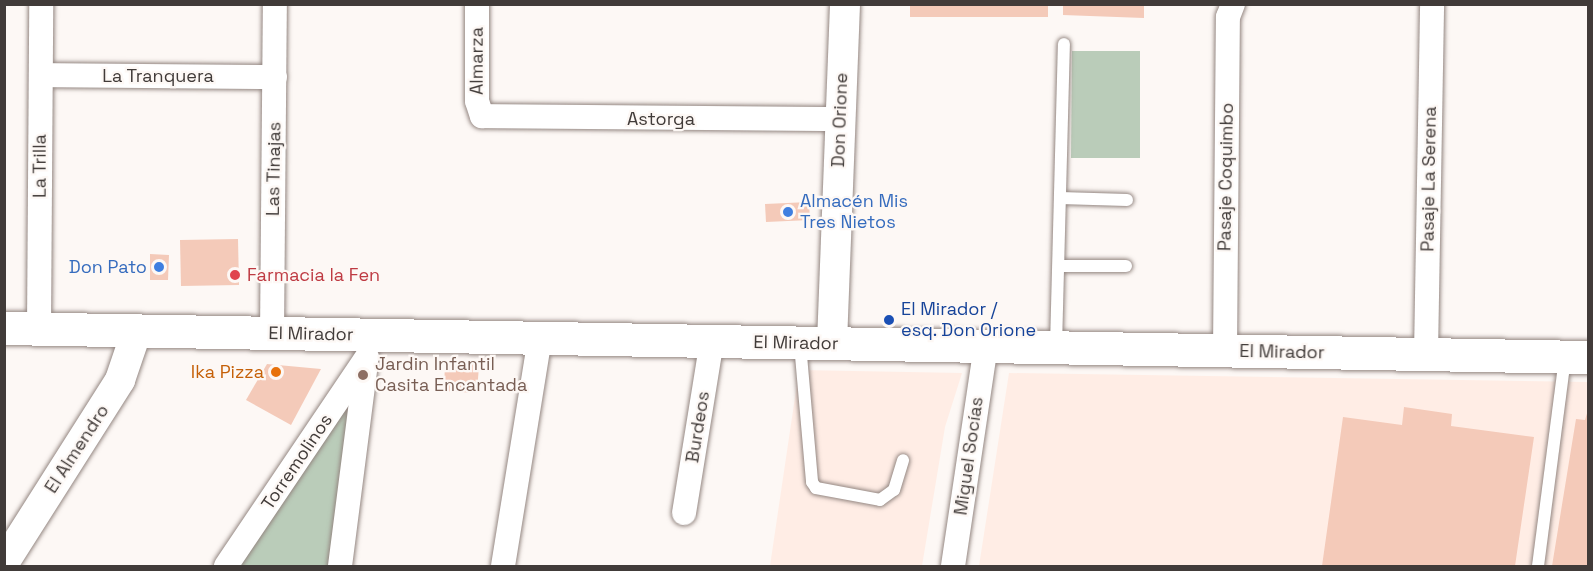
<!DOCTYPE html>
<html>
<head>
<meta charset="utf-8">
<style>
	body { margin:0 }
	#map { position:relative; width:1593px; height:571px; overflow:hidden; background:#fdf8f5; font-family:"Space Grotesk",sans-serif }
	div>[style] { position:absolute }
	.built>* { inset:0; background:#ffede5 }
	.green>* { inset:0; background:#baccb9 }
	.building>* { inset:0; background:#f4cab9 }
	.roads { filter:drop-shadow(0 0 2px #948782) drop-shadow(0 0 2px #948782) }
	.service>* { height:12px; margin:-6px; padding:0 6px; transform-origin:6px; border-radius:6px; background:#fff }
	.minor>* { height:24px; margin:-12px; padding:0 12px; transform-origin:12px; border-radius:12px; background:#fff }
	.tertiary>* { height:30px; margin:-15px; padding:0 15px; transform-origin:15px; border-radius:15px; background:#fff }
	.secondary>* { height:33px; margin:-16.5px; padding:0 16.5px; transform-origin:16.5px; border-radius:16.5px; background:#fff }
	.dots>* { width:16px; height:16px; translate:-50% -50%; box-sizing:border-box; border:3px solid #fdf8f5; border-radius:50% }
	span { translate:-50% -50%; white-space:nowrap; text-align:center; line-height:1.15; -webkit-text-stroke:4.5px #fdf8f5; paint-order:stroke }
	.street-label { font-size:18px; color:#413b39 }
	.shop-label { font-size:18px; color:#366cbe }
	.left { translate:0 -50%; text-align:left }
	.right { translate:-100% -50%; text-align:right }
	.health-label { font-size:18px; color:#be3a42 }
	.transit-label { font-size:18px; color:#164399 }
	.education-label { font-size:18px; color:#785e54 }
	.food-label { font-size:18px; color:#c56008 }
	.frame { position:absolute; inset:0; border:6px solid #413b39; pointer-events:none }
</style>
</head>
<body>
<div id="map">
	<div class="built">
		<i style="clip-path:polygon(799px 370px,962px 373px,945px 427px,922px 566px,770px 566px)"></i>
		<i style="clip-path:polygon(1009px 373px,1588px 382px,1588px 566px,979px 566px)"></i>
	</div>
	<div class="green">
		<i style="clip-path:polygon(1072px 51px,1140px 51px,1140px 158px,1071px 158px)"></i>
		<i style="clip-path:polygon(353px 382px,328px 566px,232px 566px)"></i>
	</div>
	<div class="building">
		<i style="clip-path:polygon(910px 4px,1048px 4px,1048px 17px,910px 17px)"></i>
		<i style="clip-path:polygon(1063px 4px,1144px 4px,1144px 18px,1063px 15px)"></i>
		<i style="clip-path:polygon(809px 202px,810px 220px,766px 222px,765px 204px)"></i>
		<i style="clip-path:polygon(238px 239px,239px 285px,181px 286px,180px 240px)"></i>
		<i style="clip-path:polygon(150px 254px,169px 255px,168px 280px,150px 280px)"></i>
		<i style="clip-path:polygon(445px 362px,479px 365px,477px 393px,444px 391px)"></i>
		<i style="clip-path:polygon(267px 364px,321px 369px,291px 425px,246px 400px)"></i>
		<i style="clip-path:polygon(1404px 407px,1452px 414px,1451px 426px,1534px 437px,1515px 566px,1322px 566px,1343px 417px,1402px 425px)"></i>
		<i style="clip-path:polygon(1588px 410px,1588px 566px,1552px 566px,1576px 419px,1585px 420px)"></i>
	</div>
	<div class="roads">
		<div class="service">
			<i style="left:1060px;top:198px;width:67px;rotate:1.7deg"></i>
			<i style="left:1059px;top:266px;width:67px"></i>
			<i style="left:800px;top:344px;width:139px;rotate:85deg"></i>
			<i style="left:812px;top:482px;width:7px;rotate:56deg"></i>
			<i style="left:816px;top:488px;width:65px;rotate:10.6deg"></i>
			<i style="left:880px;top:500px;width:17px;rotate:-36deg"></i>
			<i style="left:894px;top:490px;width:31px;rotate:-73deg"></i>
			<i style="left:1056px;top:346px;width:302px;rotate:-88.5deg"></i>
			<i style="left:1538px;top:566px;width:211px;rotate:-82.6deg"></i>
		</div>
		<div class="minor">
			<i style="left:477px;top:4px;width:97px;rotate:90deg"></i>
			<i style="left:477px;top:101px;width:16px;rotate:72deg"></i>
			<i style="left:482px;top:116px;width:358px;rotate:0.5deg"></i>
			<i style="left:41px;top:75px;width:234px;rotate:0.5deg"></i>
			<i style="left:39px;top:328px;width:324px;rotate:-89.6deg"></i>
			<i style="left:272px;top:333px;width:329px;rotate:-89.5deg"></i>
			<i style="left:1225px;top:350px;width:333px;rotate:-89.5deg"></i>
			<i style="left:1228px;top:17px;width:14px;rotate:-69deg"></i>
			<i style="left:1426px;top:354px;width:350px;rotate:-89deg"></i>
			<i style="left:684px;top:513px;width:174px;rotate:-80.8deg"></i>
			<i style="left:226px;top:566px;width:252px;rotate:-56deg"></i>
			<i style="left:340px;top:566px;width:204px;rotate:-82.7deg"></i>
			<i style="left:503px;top:566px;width:231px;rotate:-80.8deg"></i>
			<i style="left:953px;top:566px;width:222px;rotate:-81.5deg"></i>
		</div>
		<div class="tertiary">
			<i style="left:832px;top:343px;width:339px;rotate:-87.8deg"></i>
			<i style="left:4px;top:563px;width:217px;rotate:-57.6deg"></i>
			<i style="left:120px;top:380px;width:53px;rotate:-71.2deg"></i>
		</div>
		<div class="secondary">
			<i style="left:4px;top:328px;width:1584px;rotate:1.05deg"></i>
		</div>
	</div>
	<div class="dots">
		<i style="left:788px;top:212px;background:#3f7fe0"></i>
		<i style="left:159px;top:267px;background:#3f7fe0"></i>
		<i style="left:235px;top:275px;background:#e0444e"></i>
		<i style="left:889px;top:320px;background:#1a4fb4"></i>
		<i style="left:276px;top:372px;background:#e8710a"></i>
		<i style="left:363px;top:375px;background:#8d6e63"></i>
	</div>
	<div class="street-label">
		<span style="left:477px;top:61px;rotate:-90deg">Almarza</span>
		<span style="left:158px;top:76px">La Tranquera</span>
		<span style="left:661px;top:119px">Astorga</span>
		<span style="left:840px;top:120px;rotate:-88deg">Don Orione</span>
		<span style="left:40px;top:166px;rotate:-90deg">La Trilla</span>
		<span style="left:274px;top:169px;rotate:-89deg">Las Tinajas</span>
		<span style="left:1226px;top:177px;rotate:-89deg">Pasaje Coquimbo</span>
		<span style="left:1429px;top:179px;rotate:-89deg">Pasaje La Serena</span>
		<span style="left:311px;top:334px;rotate:1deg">El Mirador</span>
		<span style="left:796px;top:343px;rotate:1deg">El Mirador</span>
		<span style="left:1282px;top:352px;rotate:1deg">El Mirador</span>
		<span style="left:698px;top:427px;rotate:-81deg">Burdeos</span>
		<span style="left:77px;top:449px;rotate:-57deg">El Almendro</span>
		<span style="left:969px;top:456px;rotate:-82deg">Miguel Socías</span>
		<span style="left:297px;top:462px;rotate:-56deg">Torremolinos</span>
	</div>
	<div class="shop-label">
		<span class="left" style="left:800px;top:212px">Almacén Mis<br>Tres Nietos</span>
		<span class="right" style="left:147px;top:267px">Don Pato</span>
	</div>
	<div class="health-label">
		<span class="left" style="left:247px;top:275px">Farmacia la Fen</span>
	</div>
	<div class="transit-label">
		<span class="left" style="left:901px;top:320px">El Mirador /<br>esq. Don Orione</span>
	</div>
	<div class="education-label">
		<span class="left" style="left:375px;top:375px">Jardin Infantil<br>Casita Encantada</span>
	</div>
	<div class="food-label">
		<span class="right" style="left:264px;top:372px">Ika Pizza</span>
	</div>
	<div class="frame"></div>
</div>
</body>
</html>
